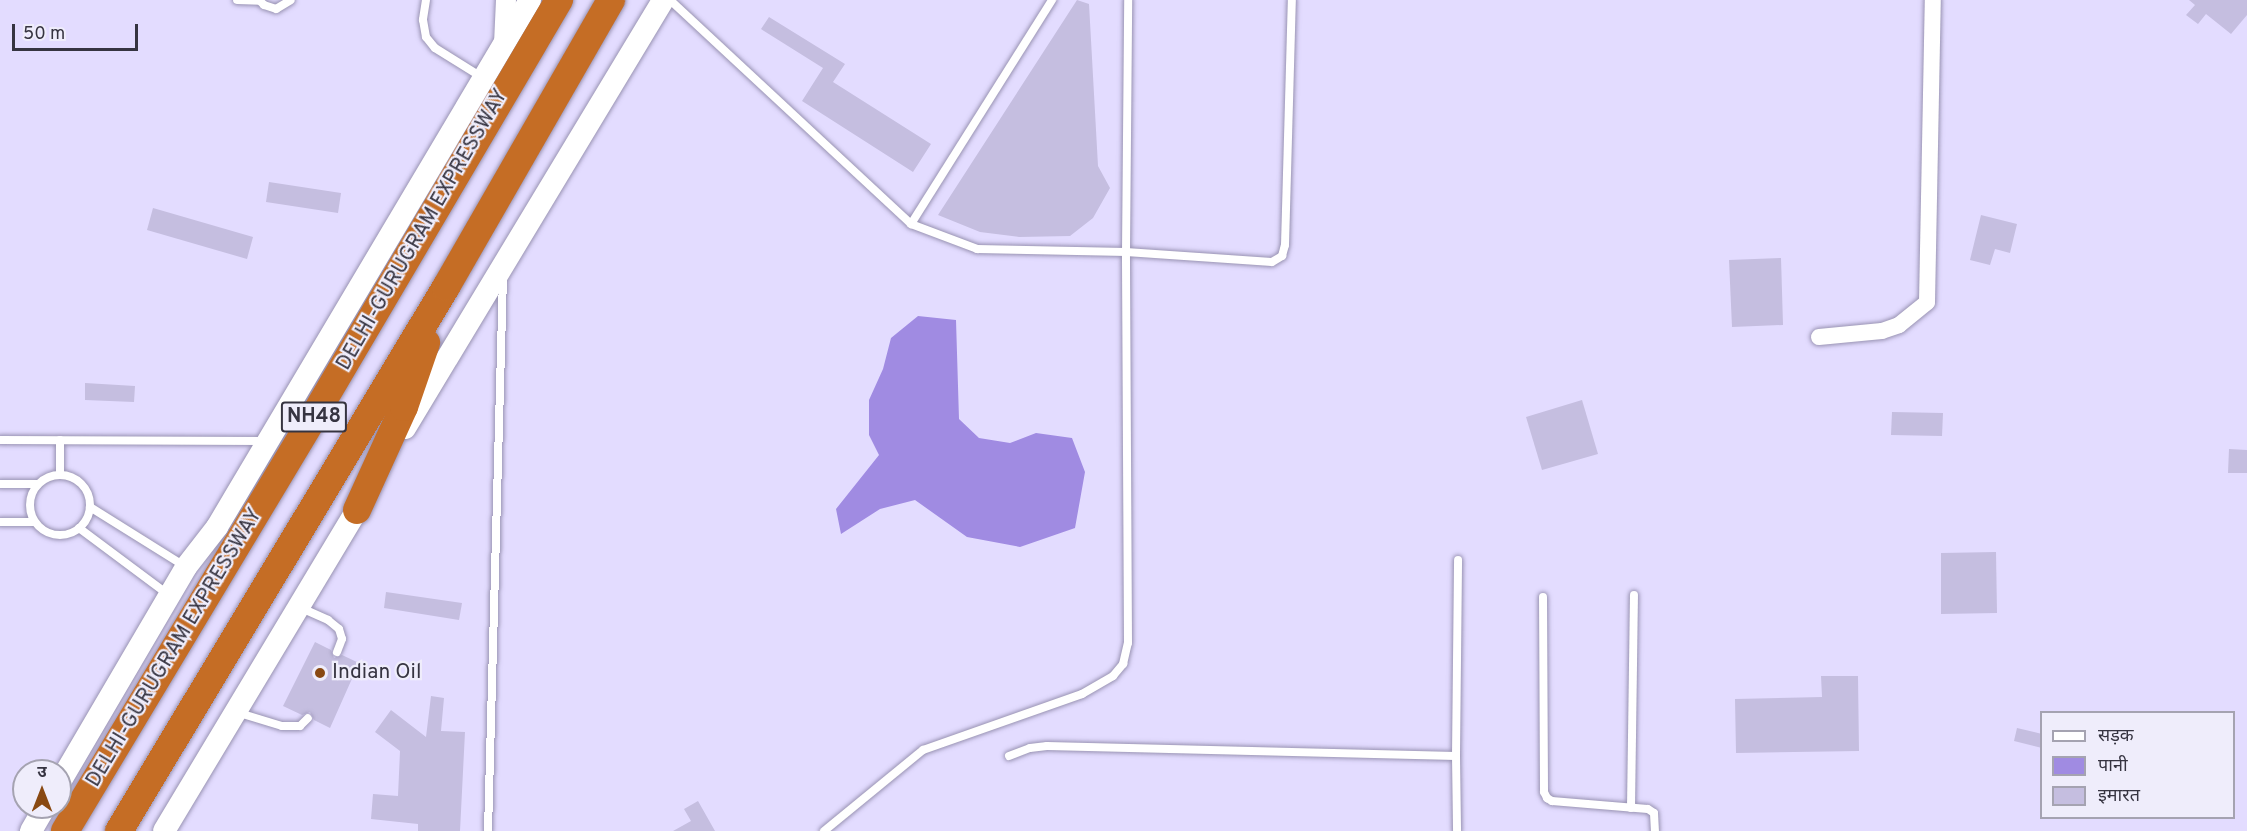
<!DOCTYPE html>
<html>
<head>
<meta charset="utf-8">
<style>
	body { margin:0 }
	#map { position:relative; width:2247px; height:831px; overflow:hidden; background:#e3dcff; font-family:Overpass,"Noto Sans Devanagari",sans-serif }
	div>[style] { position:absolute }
	.water>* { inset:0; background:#a08be2 }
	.building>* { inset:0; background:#c5bee0 }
	.roads { filter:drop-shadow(0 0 2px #9993b3) drop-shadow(0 0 2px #9993b3) }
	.service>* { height:8px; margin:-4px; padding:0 4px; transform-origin:4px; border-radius:4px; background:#fff }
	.service>.ring { margin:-4px; padding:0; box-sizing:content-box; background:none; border:8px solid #fff; border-radius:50% }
	.minor>* { height:16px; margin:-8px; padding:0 8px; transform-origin:8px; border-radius:8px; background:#fff }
	.tertiary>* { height:20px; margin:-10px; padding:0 10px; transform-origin:10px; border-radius:10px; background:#fff }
	.secondary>* { height:22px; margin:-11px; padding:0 11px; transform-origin:11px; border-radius:11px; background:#fff }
	.motorway>* { height:28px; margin:-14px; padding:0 14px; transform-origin:14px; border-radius:14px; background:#c56d25 }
	.dots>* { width:16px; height:16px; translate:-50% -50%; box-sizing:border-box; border:3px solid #efedfb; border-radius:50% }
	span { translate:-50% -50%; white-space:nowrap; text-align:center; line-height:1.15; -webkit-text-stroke:4.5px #efedfb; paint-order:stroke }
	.shield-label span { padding:2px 4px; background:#efedfb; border:2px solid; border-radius:4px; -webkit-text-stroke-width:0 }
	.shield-label { font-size:20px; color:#363441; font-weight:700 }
	.street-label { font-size:21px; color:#363441 }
	.poi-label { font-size:21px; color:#363441 }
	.left { translate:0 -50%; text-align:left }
	.legend { position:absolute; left:2040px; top:711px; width:195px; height:108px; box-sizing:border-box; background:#efedfb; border:2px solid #a5a3b1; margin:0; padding:8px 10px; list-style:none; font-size:18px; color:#363441 }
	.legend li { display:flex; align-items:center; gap:12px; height:30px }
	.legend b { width:30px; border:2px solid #a5a3b1 }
	.north { position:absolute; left:12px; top:759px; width:60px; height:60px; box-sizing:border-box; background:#efedfb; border:2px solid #a5a3b1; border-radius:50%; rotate:0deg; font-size:16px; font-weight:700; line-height:24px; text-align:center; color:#363441 }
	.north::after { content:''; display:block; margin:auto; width:21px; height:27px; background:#894912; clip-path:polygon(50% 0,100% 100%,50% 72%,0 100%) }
	.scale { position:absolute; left:12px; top:24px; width:126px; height:27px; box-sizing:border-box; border:3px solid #363441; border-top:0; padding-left:8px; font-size:18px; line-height:21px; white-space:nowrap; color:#363441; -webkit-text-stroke:4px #efedfb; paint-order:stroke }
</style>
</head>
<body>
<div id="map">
	<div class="water">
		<i style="clip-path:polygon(918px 316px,956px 320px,959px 419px,979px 438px,1010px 443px,1036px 433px,1072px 438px,1085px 472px,1075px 528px,1020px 547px,967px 537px,915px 500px,880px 509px,841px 534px,836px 509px,879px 455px,869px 435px,869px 400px,883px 369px,891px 338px)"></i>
	</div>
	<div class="building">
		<i style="clip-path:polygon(1077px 0,1089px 4px,1098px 166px,1110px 188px,1093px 218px,1070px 236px,1019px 237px,980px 232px,938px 215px)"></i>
		<i style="clip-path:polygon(2189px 0,2247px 0,2247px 15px,2231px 34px,2206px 14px,2198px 24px,2186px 15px,2195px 5px)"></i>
		<i style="clip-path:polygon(769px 17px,845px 64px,833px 82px,931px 144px,913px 172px,802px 101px,823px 68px,761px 29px)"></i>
		<i style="clip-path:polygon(269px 182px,341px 193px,338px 213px,266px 202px)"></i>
		<i style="clip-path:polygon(153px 208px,253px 237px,247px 259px,147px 230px)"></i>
		<i style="clip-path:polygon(1981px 215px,2017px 224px,2010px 253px,1995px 249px,1990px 265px,1970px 260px)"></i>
		<i style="clip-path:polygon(1781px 258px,1783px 325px,1732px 327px,1729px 260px)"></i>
		<i style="clip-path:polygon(85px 383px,135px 386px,134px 402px,85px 400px)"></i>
		<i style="clip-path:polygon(1582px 400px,1598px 454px,1542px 470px,1526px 417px)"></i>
		<i style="clip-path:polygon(1892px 412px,1943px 413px,1942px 436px,1891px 435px)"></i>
		<i style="clip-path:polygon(2229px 449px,2247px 450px,2247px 473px,2228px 473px)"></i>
		<i style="clip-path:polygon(1996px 552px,1997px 613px,1941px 614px,1941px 553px)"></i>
		<i style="clip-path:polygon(386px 592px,462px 603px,459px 620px,384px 608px)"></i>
		<i style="clip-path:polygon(315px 642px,331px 650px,334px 658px,342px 655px,359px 663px,330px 728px,314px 720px,310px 712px,302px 715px,283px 706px)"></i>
		<i style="clip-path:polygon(1821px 676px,1858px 676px,1859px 751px,1736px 753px,1735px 699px,1822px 697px)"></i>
		<i style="clip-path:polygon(431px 696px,444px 698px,441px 731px,465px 732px,460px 831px,418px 831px,418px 824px,371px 819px,373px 794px,398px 796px,400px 751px,375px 732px,391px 710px,426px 737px)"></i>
		<i style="clip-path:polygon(2017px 728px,2042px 734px,2042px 748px,2014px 741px)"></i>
		<i style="clip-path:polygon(698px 801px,715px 831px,673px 831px,691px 821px,684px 809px)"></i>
	</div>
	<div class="roads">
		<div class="service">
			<i style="left:237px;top:0;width:23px;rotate:2deg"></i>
			<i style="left:259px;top:0;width:7px;rotate:45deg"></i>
			<i style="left:264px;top:5px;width:13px;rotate:18deg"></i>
			<i style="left:276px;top:9px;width:17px;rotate:-31deg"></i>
			<i style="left:426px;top:0;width:20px;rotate:99deg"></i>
			<i style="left:423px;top:20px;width:17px;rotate:80deg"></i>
			<i style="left:426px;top:37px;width:14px;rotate:51deg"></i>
			<i style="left:435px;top:48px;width:57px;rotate:32deg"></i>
			<i style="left:670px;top:0;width:329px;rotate:42.9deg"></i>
			<i style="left:911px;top:224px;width:71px;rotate:20.7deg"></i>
			<i style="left:977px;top:249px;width:149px;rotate:1.2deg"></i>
			<i style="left:1126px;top:252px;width:146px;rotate:3.9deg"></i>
			<i style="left:1272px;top:262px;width:12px;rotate:-31deg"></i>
			<i style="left:1282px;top:256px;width:11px;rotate:-75deg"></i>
			<i style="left:1285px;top:245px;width:245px;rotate:-88.4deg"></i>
			<i style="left:911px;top:224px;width:265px;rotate:-57.8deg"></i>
			<i style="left:0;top:440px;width:264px;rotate:0.2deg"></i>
			<i style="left:60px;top:474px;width:34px;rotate:-90deg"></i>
			<i class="ring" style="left:30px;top:475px;width:52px;height:52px"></i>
			<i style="left:0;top:484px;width:38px"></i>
			<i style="left:90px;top:507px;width:113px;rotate:32deg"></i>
			<i style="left:0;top:522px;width:34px"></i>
			<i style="left:79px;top:528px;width:112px;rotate:36.7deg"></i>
			<i style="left:1543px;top:597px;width:195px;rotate:89.7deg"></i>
			<i style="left:1544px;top:792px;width:7px;rotate:63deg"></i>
			<i style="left:1547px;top:798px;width:6px;rotate:31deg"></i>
			<i style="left:1552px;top:801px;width:96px;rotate:4.8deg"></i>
			<i style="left:1648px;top:809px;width:7px;rotate:34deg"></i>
			<i style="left:1654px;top:813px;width:18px;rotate:87deg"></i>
			<i style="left:299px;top:607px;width:32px;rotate:24deg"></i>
			<i style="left:328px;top:620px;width:14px;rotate:39deg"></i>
			<i style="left:339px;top:629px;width:10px;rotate:73deg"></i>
			<i style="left:342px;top:639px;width:14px;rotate:111deg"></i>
			<i style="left:236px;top:712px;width:48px;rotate:16.9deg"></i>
			<i style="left:282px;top:726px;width:18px"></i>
			<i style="left:300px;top:726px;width:11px;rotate:-45deg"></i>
			<i style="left:1009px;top:756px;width:22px;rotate:-21deg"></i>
			<i style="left:1030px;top:748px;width:17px;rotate:-7deg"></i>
			<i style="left:1047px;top:746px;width:409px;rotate:1.4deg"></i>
			<i style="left:1456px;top:756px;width:75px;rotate:89.2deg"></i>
			<i style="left:1456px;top:756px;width:196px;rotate:-89.4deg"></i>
			<i style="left:1631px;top:808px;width:213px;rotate:-89.2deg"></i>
			<i style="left:488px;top:831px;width:554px;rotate:-88.45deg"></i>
			<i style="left:824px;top:831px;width:128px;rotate:-39.3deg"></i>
			<i style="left:923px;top:750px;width:169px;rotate:-19.4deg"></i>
			<i style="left:1082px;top:694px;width:36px;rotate:-30deg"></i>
			<i style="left:1113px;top:676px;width:16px;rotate:-50deg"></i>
			<i style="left:1123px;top:664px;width:22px;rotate:-77deg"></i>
			<i style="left:1128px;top:643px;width:391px;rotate:-90.3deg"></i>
			<i style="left:1126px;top:252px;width:252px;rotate:-89.5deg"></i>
		</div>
		<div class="minor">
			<i style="left:1819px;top:337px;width:63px;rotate:-5.4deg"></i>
			<i style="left:1882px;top:331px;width:18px;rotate:-19deg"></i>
			<i style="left:1899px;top:325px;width:36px;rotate:-39deg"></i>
			<i style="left:1927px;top:302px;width:302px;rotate:-88.9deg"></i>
		</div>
		<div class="tertiary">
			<i style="left:504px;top:44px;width:44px;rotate:-87.4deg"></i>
		</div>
		<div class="secondary">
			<i style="left:405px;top:428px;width:500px;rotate:-58.9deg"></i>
			<i style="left:60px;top:782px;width:249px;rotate:-59.6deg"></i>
			<i style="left:186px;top:567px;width:51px;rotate:-52.2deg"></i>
			<i style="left:217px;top:527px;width:613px;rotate:-59.29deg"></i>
			<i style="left:31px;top:831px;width:28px;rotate:-60deg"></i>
			<i style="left:164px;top:831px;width:392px;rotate:-59deg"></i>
		</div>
		<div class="motorway">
			<i style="left:357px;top:510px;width:113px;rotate:-65.5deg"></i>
			<i style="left:404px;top:407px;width:68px;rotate:-71deg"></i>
			<i style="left:65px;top:831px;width:478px;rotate:-59deg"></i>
			<i style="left:311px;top:421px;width:489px;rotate:-59.5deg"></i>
			<i style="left:119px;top:831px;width:635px;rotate:-58.99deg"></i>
			<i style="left:446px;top:287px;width:331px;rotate:-60.1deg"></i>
		</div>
	</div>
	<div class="dots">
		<i style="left:320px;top:673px;background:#894912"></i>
	</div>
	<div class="shield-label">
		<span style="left:314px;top:417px">NH48</span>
	</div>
	<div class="street-label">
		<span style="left:423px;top:230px;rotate:-60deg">DELHI-GURUGRAM EXPRESSWAY</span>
		<span style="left:175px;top:648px;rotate:-59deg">DELHI-GURUGRAM EXPRESSWAY</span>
	</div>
	<div class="poi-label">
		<span class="left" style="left:332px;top:673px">Indian Oil</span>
	</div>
	<ul class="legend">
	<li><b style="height:8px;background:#fff"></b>सड़क</li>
	<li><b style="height:16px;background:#a08be2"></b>पानी</li>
	<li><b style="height:16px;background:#c5bee0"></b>इमारत</li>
	</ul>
	<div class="north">उ</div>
	<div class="scale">50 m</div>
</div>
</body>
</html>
